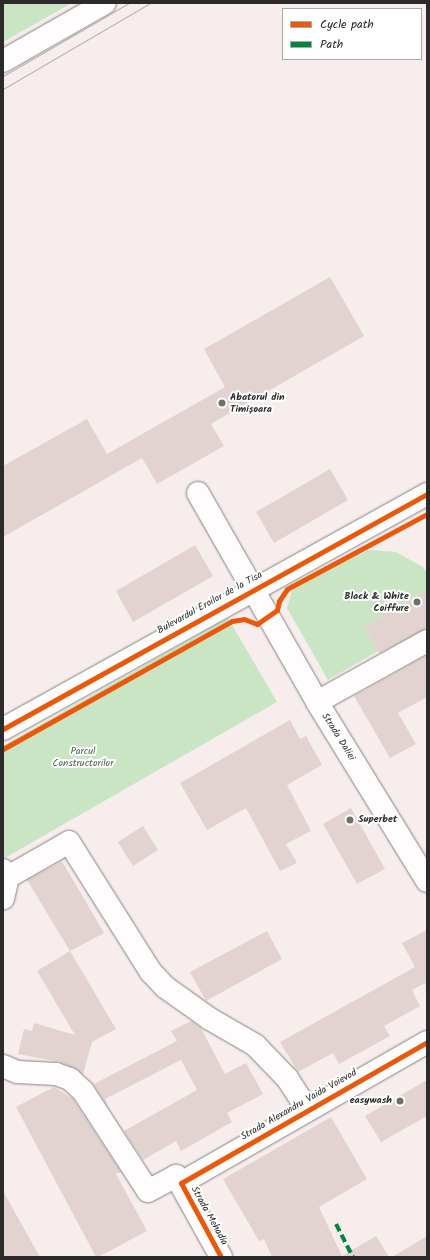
<!DOCTYPE html>
<html>
<head>
<meta charset="utf-8">
<style>
	body { margin:0 }
	#map { position:relative; width:430px; height:1260px; overflow:hidden; background:#f7edec; font-family:Kalam,sans-serif }
	div>[style] { position:absolute }
	.green>* { inset:0; background:#cae5c4 }
	.building>* { inset:0; background:#e2d3d1 }
	.roads { filter:drop-shadow(0 0 1px #878282) drop-shadow(0 0 1px #878282) }
	.minor>* { height:22px; margin:-11px; padding:0 11px; transform-origin:11px; border-radius:11px; background:#fefcfc }
	.tram>* { height:1px; margin:-0.5px; padding:0 0.5px; transform-origin:0.5px; border-radius:0.5px; background:#b6b4b4 }
	.quiet>* { height:4px; margin-top:-2px; transform-origin:0; background:repeating-linear-gradient(90deg,#00873e 0 8px,transparent 0 12px) }
	.cycleway>* { height:5px; margin:-2.5px; padding:0 2.5px; transform-origin:2.5px; border-radius:2.5px; background:#e8590c }
	.dots>* { width:11px; height:11px; translate:-50% -50%; box-sizing:border-box; border:2px solid #fff; border-radius:50% }
	span { translate:-50% -50%; white-space:nowrap; text-align:center; line-height:1.15; -webkit-text-stroke:4px #fff; paint-order:stroke }
	.poi-label { font-size:10px; color:#2b2b2b; font-weight:700 }
	.left { translate:0 -50%; text-align:left }
	.right { translate:-100% -50%; text-align:right }
	.street-label { font-size:10px; color:#2b2b2b }
	.park-label { font-size:10px; color:#50614f }
	.frame { position:absolute; inset:0; border:4px solid #2b2b2b; pointer-events:none }
	.legend { position:absolute; left:282px; top:8px; width:140px; height:52px; box-sizing:border-box; background:#fff; border:1px solid #aaa; margin:0; padding:5px 7px; list-style:none; font-size:12px; color:#2b2b2b }
	.legend li { display:flex; align-items:center; gap:8px; height:20px }
	.legend b { width:20px; border:1px solid #aaa }
</style>
</head>
<body>
<div id="map">
	<div class="green">
		<i style="clip-path:polygon(3px 3px,72px 3px,3px 42px)"></i>
		<i style="clip-path:polygon(370px 550px,396px 552px,423px 567px,427px 574px,427px 590px,364px 627px,378px 651px,328px 680px,287px 608px,292px 591px,348px 558px)"></i>
		<i style="clip-path:polygon(228px 618px,277px 702px,3px 859px,3px 746px)"></i>
	</div>
	<div class="building">
		<i style="clip-path:polygon(330px 277px,364px 336px,211px 424px,224px 446px,157px 484px,142px 458px,3px 537px,3px 466px,87px 419px,107px 454px,225px 387px,204px 349px)"></i>
		<i style="clip-path:polygon(330px 469px,348px 500px,274px 543px,256px 512px)"></i>
		<i style="clip-path:polygon(195px 545px,213px 576px,133px 622px,116px 591px)"></i>
		<i style="clip-path:polygon(427px 590px,427px 629px,379px 653px,364px 627px)"></i>
		<i style="clip-path:polygon(427px 655px,427px 697px,398px 713px,416px 744px,390px 758px,354px 696px)"></i>
		<i style="clip-path:polygon(290px 720px,300px 739px,306px 736px,322px 765px,287px 785px,311px 831px,286px 844px,297px 863px,280px 871px,246px 808px,207px 830px,180px 783px)"></i>
		<i style="clip-path:polygon(351px 808px,385px 869px,357px 884px,323px 824px)"></i>
		<i style="clip-path:polygon(143px 826px,158px 850px,133px 866px,118px 842px)"></i>
		<i style="clip-path:polygon(62px 861px,104px 933px,70px 951px,27px 880px)"></i>
		<i style="clip-path:polygon(427px 930px,427px 987px,425px 983px,412px 990px,420px 1006px,384px 1026px,390px 1036px,339px 1064px,333px 1053px,298px 1072px,280px 1042px,415px 967px,402px 943px)"></i>
		<i style="clip-path:polygon(267px 931px,282px 959px,206px 1001px,190px 972px)"></i>
		<i style="clip-path:polygon(70px 951px,116px 1029px,92px 1042px,83px 1074px,60px 1062px,18px 1054px,24px 1029px,32px 1031px,34px 1023px,75px 1035px,37px 971px)"></i>
		<i style="clip-path:polygon(191px 1021px,201px 1028px,225px 1074px,246px 1063px,263px 1094px,227px 1113px,232px 1122px,181px 1151px,176px 1141px,143px 1160px,124px 1131px,197px 1090px,181px 1060px,105px 1099px,109px 1109px,94px 1084px,177px 1041px,171px 1031px)"></i>
		<i style="clip-path:polygon(427px 1080px,427px 1116px,381px 1142px,365px 1116px)"></i>
		<i style="clip-path:polygon(54px 1087px,73px 1099px,121px 1172px,116px 1174px,147px 1231px,98px 1257px,96px 1257px,16px 1107px)"></i>
		<i style="clip-path:polygon(331px 1117px,367px 1179px,319px 1207px,342px 1256px,376px 1236px,389px 1257px,272px 1257px,264px 1239px,259px 1241px,223px 1179px)"></i>
		<i style="clip-path:polygon(3px 1191px,40px 1257px,3px 1257px)"></i>
		<i style="clip-path:polygon(427px 1236px,427px 1257px,392px 1257px)"></i>
	</div>
	<div class="roads">
		<div class="minor">
			<i style="left:3px;top:61px;width:117px;rotate:-29.6deg"></i>
			<i style="left:198px;top:493px;width:241px;rotate:60.3deg"></i>
			<i style="left:317px;top:702px;width:210px;rotate:58.4deg"></i>
			<i style="left:317px;top:702px;width:126px;rotate:-29deg"></i>
			<i style="left:3px;top:729px;width:485px;rotate:-29deg"></i>
			<i style="left:3px;top:870px;width:9px;rotate:54deg"></i>
			<i style="left:8px;top:877px;width:22px;rotate:103deg"></i>
			<i style="left:8px;top:877px;width:70px;rotate:-29.8deg"></i>
			<i style="left:69px;top:842px;width:154px;rotate:57.8deg"></i>
			<i style="left:151px;top:972px;width:21px;rotate:47deg"></i>
			<i style="left:165px;top:987px;width:55px;rotate:35.4deg"></i>
			<i style="left:210px;top:1019px;width:52px;rotate:30deg"></i>
			<i style="left:255px;top:1045px;width:46px;rotate:45.9deg"></i>
			<i style="left:287px;top:1078px;width:38px;rotate:57deg"></i>
			<i style="left:3px;top:1066px;width:15px;rotate:23deg"></i>
			<i style="left:17px;top:1072px;width:39px;rotate:3deg"></i>
			<i style="left:56px;top:1074px;width:15px;rotate:20deg"></i>
			<i style="left:70px;top:1079px;width:18px;rotate:43deg"></i>
			<i style="left:83px;top:1091px;width:119px;rotate:57deg"></i>
			<i style="left:148px;top:1191px;width:32px;rotate:-28deg"></i>
			<i style="left:176px;top:1176px;width:93px;rotate:60.9deg"></i>
			<i style="left:181px;top:1183px;width:284px;rotate:-29.8deg"></i>
		</div>
	</div>
	<div class="tram">
		<i style="left:3px;top:76px;width:146px;rotate:-30.1deg"></i>
		<i style="left:3px;top:89px;width:170px;rotate:-30.3deg"></i>
	</div>
	<div class="quiet">
		<i style="left:336px;top:1224px;width:37px;rotate:63deg"></i>
	</div>
	<div class="cycleway">
		<i style="left:3px;top:729px;width:485px;rotate:-29deg"></i>
		<i style="left:3px;top:749px;width:262px;rotate:-29.2deg"></i>
		<i style="left:232px;top:621px;width:12px;rotate:-9deg"></i>
		<i style="left:244px;top:619px;width:14px;rotate:21deg"></i>
		<i style="left:257px;top:624px;width:24px;rotate:-35deg"></i>
		<i style="left:277px;top:610px;width:9px;rotate:-77deg"></i>
		<i style="left:279px;top:601px;width:14px;rotate:-56deg"></i>
		<i style="left:287px;top:589px;width:159px;rotate:-28.2deg"></i>
		<i style="left:221px;top:1257px;width:84px;rotate:-118.4deg"></i>
		<i style="left:181px;top:1183px;width:284px;rotate:-29.8deg"></i>
	</div>
	<div class="dots">
		<i style="left:222px;top:403px;background:#726f6f"></i>
		<i style="left:417px;top:602px;background:#726f6f"></i>
		<i style="left:350px;top:820px;background:#726f6f"></i>
		<i style="left:400px;top:1101px;background:#726f6f"></i>
	</div>
	<div class="poi-label">
		<span class="left" style="left:230px;top:403px">Abatorul din<br>Timișoara</span>
		<span class="right" style="left:409px;top:602px">Black &amp; White<br>Coiffure</span>
		<span class="left" style="left:358px;top:820px">Superbet</span>
		<span class="right" style="left:392px;top:1101px">easywash</span>
	</div>
	<div class="street-label">
		<span style="left:210px;top:603px;rotate:-29deg">Bulevardul Eroilor de la Tisa</span>
		<span style="left:338px;top:737px;rotate:58deg">Strada Daliei</span>
		<span style="left:299px;top:1105px;rotate:-30deg">Strada Alexandru Vaida Voievod</span>
		<span style="left:209px;top:1216px;rotate:61deg">Strada Mehadia</span>
	</div>
	<div class="park-label">
		<span style="left:83px;top:757px">Parcul<br>Constructorilor</span>
	</div>
	<div class="frame"></div>
	<ul class="legend">
	<li><b style="height:5px;background:#e8590c"></b>Cycle path</li>
	<li><b style="height:5px;background:#00873e"></b>Path</li>
	</ul>
</div>
</body>
</html>
